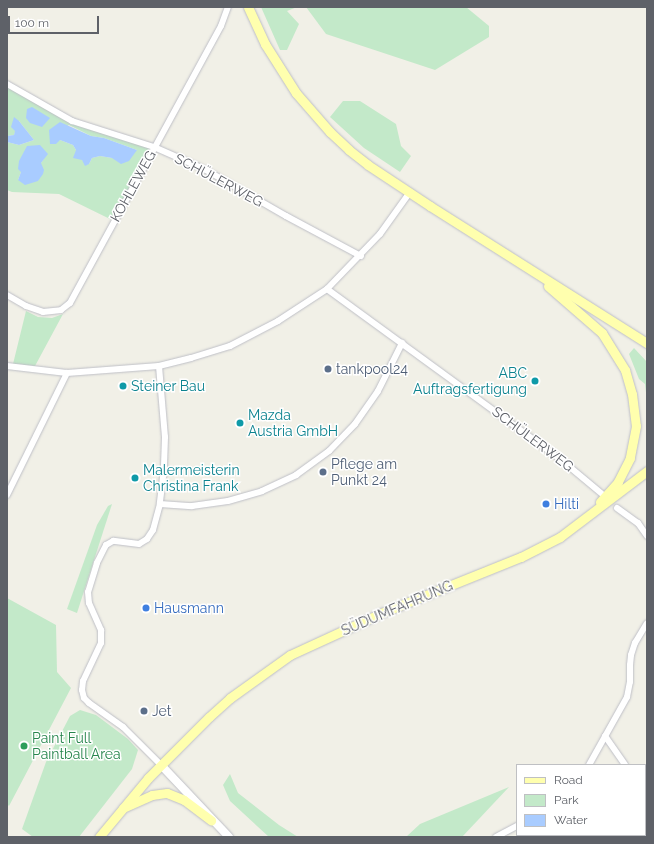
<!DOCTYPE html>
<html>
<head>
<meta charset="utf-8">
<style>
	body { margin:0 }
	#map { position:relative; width:654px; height:844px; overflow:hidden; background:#f1f0e7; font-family:Raleway,sans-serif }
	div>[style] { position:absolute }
	.green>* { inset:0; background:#c3e9c9 }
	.water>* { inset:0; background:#a9ccff }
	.roads { filter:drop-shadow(0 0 1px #bebfc6) drop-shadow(0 0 1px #bebfc6) }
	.minor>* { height:6px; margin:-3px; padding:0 3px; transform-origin:3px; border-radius:3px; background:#fff }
	.secondary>* { height:8px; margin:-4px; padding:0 4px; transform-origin:4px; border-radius:4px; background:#fff }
	.primary>* { height:9px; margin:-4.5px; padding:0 4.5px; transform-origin:4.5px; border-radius:4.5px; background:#ffffae }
	.dots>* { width:11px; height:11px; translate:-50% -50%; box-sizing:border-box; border:2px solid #fff; border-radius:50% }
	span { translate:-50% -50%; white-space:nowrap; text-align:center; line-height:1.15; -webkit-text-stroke:3px #fff; paint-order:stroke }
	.street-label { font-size:14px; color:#5e6168 }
	.service-label { font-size:14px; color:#4e5e75 }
	.left { translate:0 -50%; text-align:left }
	.culture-label { font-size:14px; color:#0d838f }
	.right { translate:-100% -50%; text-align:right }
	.shop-label { font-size:14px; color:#366cbe }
	.leisure-label { font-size:14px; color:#27864d }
	.frame { position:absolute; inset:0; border:8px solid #5e6168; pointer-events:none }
	.legend { position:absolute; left:516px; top:764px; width:130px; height:72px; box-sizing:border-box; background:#fff; border:1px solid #bfc0c3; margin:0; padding:5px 7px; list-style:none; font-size:12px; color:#5e6168 }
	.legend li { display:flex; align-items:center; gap:8px; height:20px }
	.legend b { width:20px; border:1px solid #bfc0c3 }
	.scale { position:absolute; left:8px; top:16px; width:91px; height:18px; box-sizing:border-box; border:2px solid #5e6168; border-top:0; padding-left:5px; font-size:12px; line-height:14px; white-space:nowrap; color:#5e6168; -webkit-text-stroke:3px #fff; paint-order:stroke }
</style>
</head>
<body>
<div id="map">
	<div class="green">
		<i style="clip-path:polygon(261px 7px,297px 7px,287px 11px,299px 24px,287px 50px,280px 50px)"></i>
		<i style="clip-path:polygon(306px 7px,466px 7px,489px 26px,489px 37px,435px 70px,326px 34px)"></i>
		<i style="clip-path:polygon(evenodd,7px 84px,72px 121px,154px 147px,114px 221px,59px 194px,12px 192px,7px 190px,7px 142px,19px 145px,34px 140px,19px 121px,14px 135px,7px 136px,7px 84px,69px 125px,91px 136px,104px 138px,137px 150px,112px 158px,100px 156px,92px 158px,89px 164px,82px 160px,73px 145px,60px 140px,50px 144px,50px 136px,69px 125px,7px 84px,44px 159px,40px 164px,38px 181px,18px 180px,21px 172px,44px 159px)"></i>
		<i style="clip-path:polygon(343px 101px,360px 101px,396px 124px,401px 146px,411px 156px,400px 172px,364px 148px,330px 117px)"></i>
		<i style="clip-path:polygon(26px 311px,38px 317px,52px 318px,63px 314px,35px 366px,13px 364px)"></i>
		<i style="clip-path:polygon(634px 348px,647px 362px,647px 401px,645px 384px,639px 379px,629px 354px)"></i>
		<i style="clip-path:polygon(112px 504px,77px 613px,67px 609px,97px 525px,108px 506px)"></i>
		<i style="clip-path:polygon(7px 598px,56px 625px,57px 672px,71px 688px,9px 806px,7px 804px)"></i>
		<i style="clip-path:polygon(80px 710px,96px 715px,128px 739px,138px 750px,132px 769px,79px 837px,33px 837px,22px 829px,46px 762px,70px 716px)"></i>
		<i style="clip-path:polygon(230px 774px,238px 793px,279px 825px,298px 837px,269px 837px,230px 801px,223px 785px)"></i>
		<i style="clip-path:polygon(509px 787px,462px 837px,406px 837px,420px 824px)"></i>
	</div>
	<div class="water">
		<i style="clip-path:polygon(32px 107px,50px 118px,42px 127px,30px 123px,26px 118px,27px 109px)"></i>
		<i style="clip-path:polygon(14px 117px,19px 121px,34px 140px,19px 145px,7px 142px,7px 136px,14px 135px,15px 131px,11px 127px)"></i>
		<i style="clip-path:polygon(60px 122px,91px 136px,104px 138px,137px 150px,129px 161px,121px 164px,112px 158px,100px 156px,92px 158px,89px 164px,85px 166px,82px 160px,73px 158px,76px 150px,73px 145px,60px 140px,56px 144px,50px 144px,49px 130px)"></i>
		<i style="clip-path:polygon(40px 145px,48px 154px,41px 163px,44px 170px,43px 174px,38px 181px,25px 185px,18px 180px,21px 172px,18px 169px,19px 161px,27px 146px)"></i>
	</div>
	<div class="roads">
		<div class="minor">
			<i style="left:7px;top:84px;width:75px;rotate:29.6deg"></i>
			<i style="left:72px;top:121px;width:86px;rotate:17.6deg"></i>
			<i style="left:154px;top:147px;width:57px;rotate:23.9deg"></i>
			<i style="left:206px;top:170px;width:92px;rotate:29.9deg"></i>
			<i style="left:286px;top:216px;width:85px;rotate:28.1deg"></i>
			<i style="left:327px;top:289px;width:287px;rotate:36.1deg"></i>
			<i style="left:559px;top:458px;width:55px;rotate:39.8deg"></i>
			<i style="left:7px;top:295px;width:22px;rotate:30deg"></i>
			<i style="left:26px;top:306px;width:18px;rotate:19deg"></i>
			<i style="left:43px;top:312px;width:18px;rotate:-6deg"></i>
			<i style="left:61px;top:310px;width:11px;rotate:-38deg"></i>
			<i style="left:70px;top:303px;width:315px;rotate:-61.4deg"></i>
			<i style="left:221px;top:26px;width:20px;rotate:-70deg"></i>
			<i style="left:7px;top:366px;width:60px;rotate:6.7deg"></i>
			<i style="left:67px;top:373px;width:92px;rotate:-4.4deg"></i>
			<i style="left:159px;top:366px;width:33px;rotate:-14deg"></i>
			<i style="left:191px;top:358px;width:41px;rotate:-17.1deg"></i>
			<i style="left:230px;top:346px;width:54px;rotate:-27.5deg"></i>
			<i style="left:278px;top:321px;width:59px;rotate:-33.1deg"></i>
			<i style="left:327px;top:289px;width:76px;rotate:-46.1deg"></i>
			<i style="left:380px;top:234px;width:52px;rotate:-54.5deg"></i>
			<i style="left:159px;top:366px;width:71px;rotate:85.2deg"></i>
			<i style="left:165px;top:437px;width:32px;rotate:92deg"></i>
			<i style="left:164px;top:469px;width:35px;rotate:97deg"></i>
			<i style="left:160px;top:504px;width:27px;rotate:105deg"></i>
			<i style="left:153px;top:530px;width:11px;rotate:124deg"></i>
			<i style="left:147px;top:539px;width:9px;rotate:148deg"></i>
			<i style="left:139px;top:544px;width:26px;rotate:-173deg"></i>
			<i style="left:113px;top:541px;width:8px;rotate:150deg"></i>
			<i style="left:106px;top:545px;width:20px;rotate:117deg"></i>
			<i style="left:97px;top:563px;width:30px;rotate:107deg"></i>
			<i style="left:88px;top:592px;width:11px;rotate:85deg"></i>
			<i style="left:89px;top:603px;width:30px;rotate:66deg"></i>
			<i style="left:101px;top:630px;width:13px;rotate:90deg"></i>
			<i style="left:101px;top:643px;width:42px;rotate:115.3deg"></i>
			<i style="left:83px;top:681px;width:9px;rotate:96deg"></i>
			<i style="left:82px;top:690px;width:8px;rotate:76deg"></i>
			<i style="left:84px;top:698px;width:7px;rotate:45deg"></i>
			<i style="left:89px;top:703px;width:42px;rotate:35.2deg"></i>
			<i style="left:123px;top:727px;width:54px;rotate:45deg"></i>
			<i style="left:7px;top:495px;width:136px;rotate:-63.8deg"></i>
			<i style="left:160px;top:504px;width:32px;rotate:4deg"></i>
			<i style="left:192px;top:506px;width:36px;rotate:-8deg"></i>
			<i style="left:228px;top:501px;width:35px;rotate:-16deg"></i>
			<i style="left:262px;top:491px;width:38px;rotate:-25deg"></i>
			<i style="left:296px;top:475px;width:41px;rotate:-36deg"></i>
			<i style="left:329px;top:451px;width:37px;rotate:-46deg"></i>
			<i style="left:355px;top:424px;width:40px;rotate:-55.1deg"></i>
			<i style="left:378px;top:391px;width:54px;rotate:-63.4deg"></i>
			<i style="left:617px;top:508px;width:26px;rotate:36deg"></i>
			<i style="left:638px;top:523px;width:16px;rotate:55deg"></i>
			<i style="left:605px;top:736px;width:35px;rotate:55deg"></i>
			<i style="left:589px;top:765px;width:78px;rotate:-60.8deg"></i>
			<i style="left:627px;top:697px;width:15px;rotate:-79deg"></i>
			<i style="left:630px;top:682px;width:17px;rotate:-90deg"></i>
			<i style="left:630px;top:665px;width:10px;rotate:-84deg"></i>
			<i style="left:631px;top:655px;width:13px;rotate:-72deg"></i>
			<i style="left:635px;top:643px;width:23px;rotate:-59deg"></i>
			<i style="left:645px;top:802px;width:4px;rotate:56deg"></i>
			<i style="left:496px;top:837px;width:24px;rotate:-28deg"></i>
		</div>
		<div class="secondary">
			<i style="left:161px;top:765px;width:99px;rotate:46.6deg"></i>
		</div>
		<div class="primary">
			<i style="left:248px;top:7px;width:41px;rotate:65.3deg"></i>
			<i style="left:265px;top:44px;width:58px;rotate:57.7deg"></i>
			<i style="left:296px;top:93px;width:52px;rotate:48.9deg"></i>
			<i style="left:330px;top:132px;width:26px;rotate:43deg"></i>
			<i style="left:349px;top:150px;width:24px;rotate:38deg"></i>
			<i style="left:368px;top:165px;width:74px;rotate:33.5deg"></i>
			<i style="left:430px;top:206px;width:257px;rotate:32.3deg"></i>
			<i style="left:548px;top:286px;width:72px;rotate:41deg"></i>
			<i style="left:602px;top:333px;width:44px;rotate:58.1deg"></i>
			<i style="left:625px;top:370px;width:25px;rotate:74deg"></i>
			<i style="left:632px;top:394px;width:32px;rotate:83deg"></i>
			<i style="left:636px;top:426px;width:33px;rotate:101deg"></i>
			<i style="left:630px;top:458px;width:27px;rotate:117deg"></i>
			<i style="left:618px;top:482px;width:27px;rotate:132deg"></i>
			<i style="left:123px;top:808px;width:32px;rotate:-24deg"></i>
			<i style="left:152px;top:795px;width:15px;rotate:-8deg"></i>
			<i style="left:167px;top:793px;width:18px;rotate:22deg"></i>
			<i style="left:184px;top:800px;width:34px;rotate:37deg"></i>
			<i style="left:99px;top:837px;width:77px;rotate:-50.3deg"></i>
			<i style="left:148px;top:778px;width:86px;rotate:-45deg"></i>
			<i style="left:209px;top:717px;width:28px;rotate:-42deg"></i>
			<i style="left:230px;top:698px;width:74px;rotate:-35.6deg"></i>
			<i style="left:290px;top:655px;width:98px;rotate:-24.7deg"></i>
			<i style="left:379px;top:614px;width:153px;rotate:-21.9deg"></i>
			<i style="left:521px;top:557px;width:44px;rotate:-27.1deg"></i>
			<i style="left:560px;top:537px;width:109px;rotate:-37.2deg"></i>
		</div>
	</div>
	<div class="dots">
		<i style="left:328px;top:369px;background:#5c6f8a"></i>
		<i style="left:535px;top:381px;background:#0f9aa8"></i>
		<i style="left:123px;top:386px;background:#0f9aa8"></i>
		<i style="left:240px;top:423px;background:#0f9aa8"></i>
		<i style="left:323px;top:472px;background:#5c6f8a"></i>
		<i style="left:135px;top:478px;background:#0f9aa8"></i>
		<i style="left:546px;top:504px;background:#3f7fe0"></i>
		<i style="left:146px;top:608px;background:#3f7fe0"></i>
		<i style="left:144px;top:711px;background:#5c6f8a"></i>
		<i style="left:24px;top:746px;background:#2e9e5b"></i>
	</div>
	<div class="street-label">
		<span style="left:219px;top:180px;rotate:28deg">SCHÜLERWEG</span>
		<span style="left:133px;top:186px;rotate:-61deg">KOHLEWEG</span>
		<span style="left:533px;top:439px;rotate:37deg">SCHÜLERWEG</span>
		<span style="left:397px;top:608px;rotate:-23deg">SÜDUMFAHRUNG</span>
	</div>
	<div class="service-label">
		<span class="left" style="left:336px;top:369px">tankpool24</span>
		<span class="left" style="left:331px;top:472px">Pflege am<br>Punkt 24</span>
		<span class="left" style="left:152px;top:711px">Jet</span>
	</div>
	<div class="culture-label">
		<span class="right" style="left:527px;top:381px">ABC<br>Auftragsfertigung</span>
		<span class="left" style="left:131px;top:386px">Steiner Bau</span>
		<span class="left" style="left:248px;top:423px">Mazda<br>Austria GmbH</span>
		<span class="left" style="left:143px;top:478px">Malermeisterin<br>Christina Frank</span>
	</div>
	<div class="shop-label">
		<span class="left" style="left:554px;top:504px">Hilti</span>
		<span class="left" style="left:154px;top:608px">Hausmann</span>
	</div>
	<div class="leisure-label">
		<span class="left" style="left:32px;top:746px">Paint Full<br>Paintball Area</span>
	</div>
	<div class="frame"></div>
	<ul class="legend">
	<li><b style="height:5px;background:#ffffae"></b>Road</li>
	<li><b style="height:11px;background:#c3e9c9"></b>Park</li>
	<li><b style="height:11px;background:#a9ccff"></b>Water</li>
	</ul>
	<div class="scale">100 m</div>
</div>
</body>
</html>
